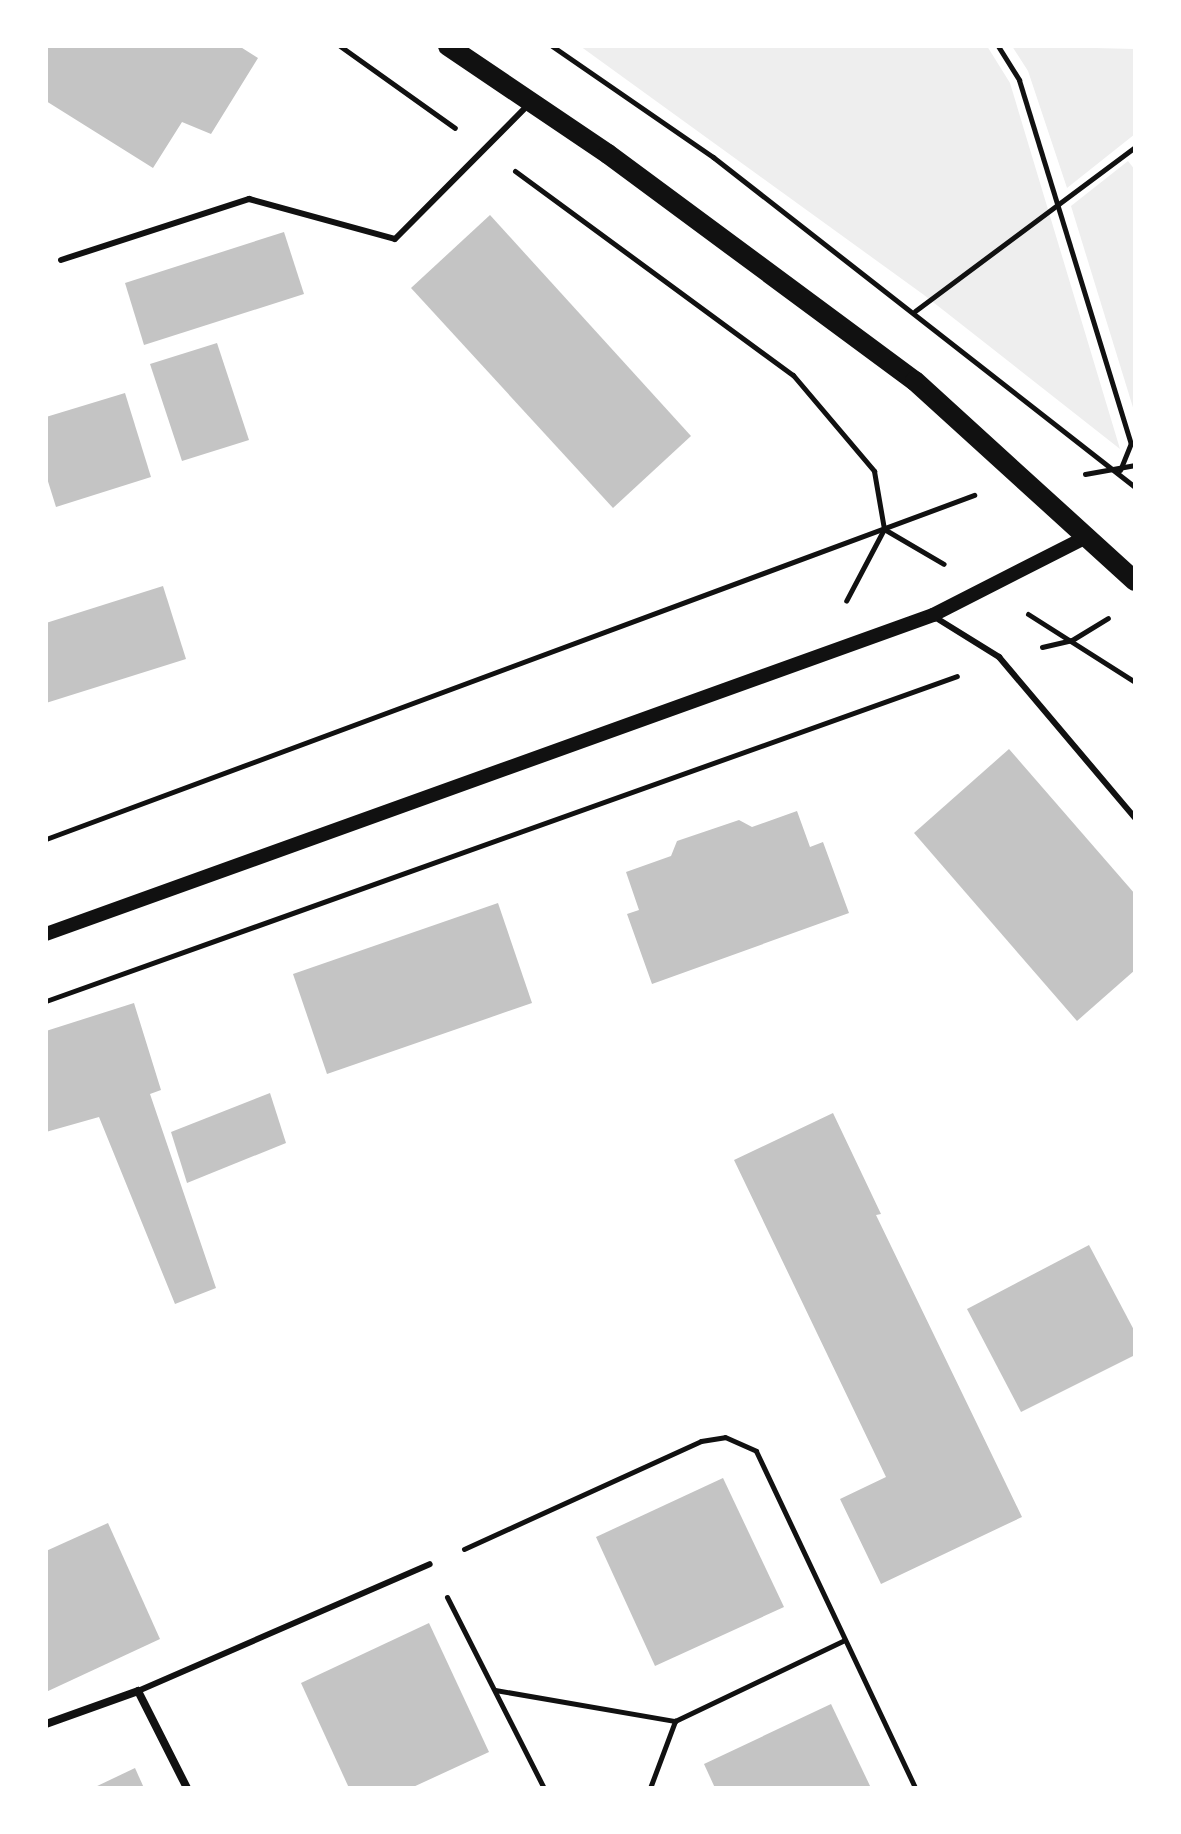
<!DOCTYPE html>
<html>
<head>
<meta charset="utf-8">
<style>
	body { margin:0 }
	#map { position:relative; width:1181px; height:1834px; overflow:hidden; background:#fff; font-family:"Fira Sans",sans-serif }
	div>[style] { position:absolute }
	.green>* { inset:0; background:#eee }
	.building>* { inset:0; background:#c4c4c4 }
	.path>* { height:5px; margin:-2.5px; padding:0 2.5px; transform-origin:2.5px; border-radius:2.5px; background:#111 }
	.service>* { height:6px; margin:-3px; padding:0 3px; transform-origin:3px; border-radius:3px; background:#111 }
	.minor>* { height:8px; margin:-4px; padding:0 4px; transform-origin:4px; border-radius:4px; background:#111 }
	.tertiary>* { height:14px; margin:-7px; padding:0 7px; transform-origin:7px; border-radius:7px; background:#111 }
	.primary>* { height:20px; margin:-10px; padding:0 10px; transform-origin:10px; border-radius:10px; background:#111 }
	span { translate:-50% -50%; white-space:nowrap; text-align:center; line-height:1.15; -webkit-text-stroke:7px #fff; paint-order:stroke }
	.frame { position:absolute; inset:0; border:48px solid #fff; pointer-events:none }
</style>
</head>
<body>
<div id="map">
	<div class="green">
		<i style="clip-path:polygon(580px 46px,987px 46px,1010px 83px,1120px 449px,924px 295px)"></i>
		<i style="clip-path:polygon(1012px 46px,1135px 49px,1135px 134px,1067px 188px,1028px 71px)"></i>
		<i style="clip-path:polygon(1128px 161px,1135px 170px,1135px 414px,1071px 206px)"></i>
	</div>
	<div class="building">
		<i style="clip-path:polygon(46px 46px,239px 46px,258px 58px,211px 134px,182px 122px,153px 168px,46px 101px)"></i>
		<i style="clip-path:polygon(490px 215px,691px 436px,613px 508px,411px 288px)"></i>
		<i style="clip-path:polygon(284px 232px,304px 294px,144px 345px,125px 283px)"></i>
		<i style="clip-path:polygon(217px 343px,249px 440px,182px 461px,150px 364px)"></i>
		<i style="clip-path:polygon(125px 393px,151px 477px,56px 507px,46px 475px,46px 417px)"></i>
		<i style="clip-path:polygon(163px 586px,186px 659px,46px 703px,46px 623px)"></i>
		<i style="clip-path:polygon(1009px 749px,1135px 894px,1135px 970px,1077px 1021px,914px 833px)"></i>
		<i style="clip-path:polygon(797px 811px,810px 847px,823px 842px,849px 913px,652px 984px,627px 914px,639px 910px,626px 872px,671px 856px,677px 841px,739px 820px,752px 827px)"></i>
		<i style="clip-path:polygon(498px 903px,532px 1003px,327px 1074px,293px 974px)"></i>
		<i style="clip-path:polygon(134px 1003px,161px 1090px,150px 1094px,216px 1288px,175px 1304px,99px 1117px,46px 1132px,46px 1031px)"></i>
		<i style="clip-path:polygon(270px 1093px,286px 1143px,187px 1183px,171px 1132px)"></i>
		<i style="clip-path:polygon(833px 1113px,881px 1214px,876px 1215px,1022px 1517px,881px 1584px,840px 1499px,886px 1477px,734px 1160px)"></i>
		<i style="clip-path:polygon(1089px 1245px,1135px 1332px,1135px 1355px,1021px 1412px,967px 1309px)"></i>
		<i style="clip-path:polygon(723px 1478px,784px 1607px,655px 1666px,596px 1537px)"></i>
		<i style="clip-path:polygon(108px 1523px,160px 1639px,46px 1692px,46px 1551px)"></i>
		<i style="clip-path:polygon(429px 1623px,489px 1752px,411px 1788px,349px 1788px,301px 1683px)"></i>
		<i style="clip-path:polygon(831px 1704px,871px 1788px,715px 1788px,704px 1764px)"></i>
		<i style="clip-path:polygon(135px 1768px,144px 1788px,93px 1788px)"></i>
	</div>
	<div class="path">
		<i style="left:340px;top:46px;width:141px;rotate:35.5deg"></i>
		<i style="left:552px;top:46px;width:196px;rotate:34.6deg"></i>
		<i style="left:713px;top:157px;width:536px;rotate:38.03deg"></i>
		<i style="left:998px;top:46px;width:40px;rotate:58deg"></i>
		<i style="left:1019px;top:80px;width:380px;rotate:72.9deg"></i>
		<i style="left:1131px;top:443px;width:29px;rotate:112deg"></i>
		<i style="left:515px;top:171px;width:345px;rotate:36.3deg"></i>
		<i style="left:793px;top:375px;width:126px;rotate:49.8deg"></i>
		<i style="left:874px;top:471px;width:59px;rotate:80.2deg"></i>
		<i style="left:884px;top:529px;width:81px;rotate:117.8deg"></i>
		<i style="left:915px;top:311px;width:274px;rotate:-36.7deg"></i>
		<i style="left:1085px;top:474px;width:51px;rotate:-10.2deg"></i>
		<i style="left:884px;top:529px;width:69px;rotate:30.3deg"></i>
		<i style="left:1028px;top:614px;width:127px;rotate:32.4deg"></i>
		<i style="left:1042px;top:647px;width:31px;rotate:-13deg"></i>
		<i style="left:1072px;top:640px;width:42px;rotate:-31.4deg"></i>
		<i style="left:46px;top:839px;width:990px;rotate:-20.34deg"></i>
		<i style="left:46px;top:1001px;width:967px;rotate:-19.63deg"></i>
		<i style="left:464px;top:1549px;width:260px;rotate:-24.5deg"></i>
		<i style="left:701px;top:1441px;width:24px;rotate:-9deg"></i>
		<i style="left:725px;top:1437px;width:34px;rotate:24deg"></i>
		<i style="left:756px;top:1451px;width:373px;rotate:64.7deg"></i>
		<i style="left:447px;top:1597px;width:214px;rotate:63.1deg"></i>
		<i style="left:495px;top:1690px;width:183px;rotate:9.8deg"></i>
		<i style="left:650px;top:1788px;width:72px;rotate:-69.5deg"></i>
		<i style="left:675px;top:1721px;width:188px;rotate:-25.5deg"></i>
	</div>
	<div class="service">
		<i style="left:61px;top:260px;width:198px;rotate:-18deg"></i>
		<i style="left:249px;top:199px;width:151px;rotate:15.3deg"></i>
		<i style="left:395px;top:239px;width:190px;rotate:-45.2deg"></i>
		<i style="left:933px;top:616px;width:78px;rotate:31.8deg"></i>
		<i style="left:999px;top:657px;width:211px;rotate:49.8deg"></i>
		<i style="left:138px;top:1691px;width:318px;rotate:-23.5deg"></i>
	</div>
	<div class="minor">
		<i style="left:46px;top:1724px;width:98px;rotate:-19.7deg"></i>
		<i style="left:138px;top:1691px;width:109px;rotate:63.2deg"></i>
	</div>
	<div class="tertiary">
		<i style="left:46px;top:934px;width:943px;rotate:-19.78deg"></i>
		<i style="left:933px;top:615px;width:172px;rotate:-27deg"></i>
	</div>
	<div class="primary">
		<i style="left:448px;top:46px;width:193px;rotate:34deg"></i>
		<i style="left:608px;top:154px;width:382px;rotate:36.5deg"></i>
		<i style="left:915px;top:381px;width:297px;rotate:42.3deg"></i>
	</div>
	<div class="frame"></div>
</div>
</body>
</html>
